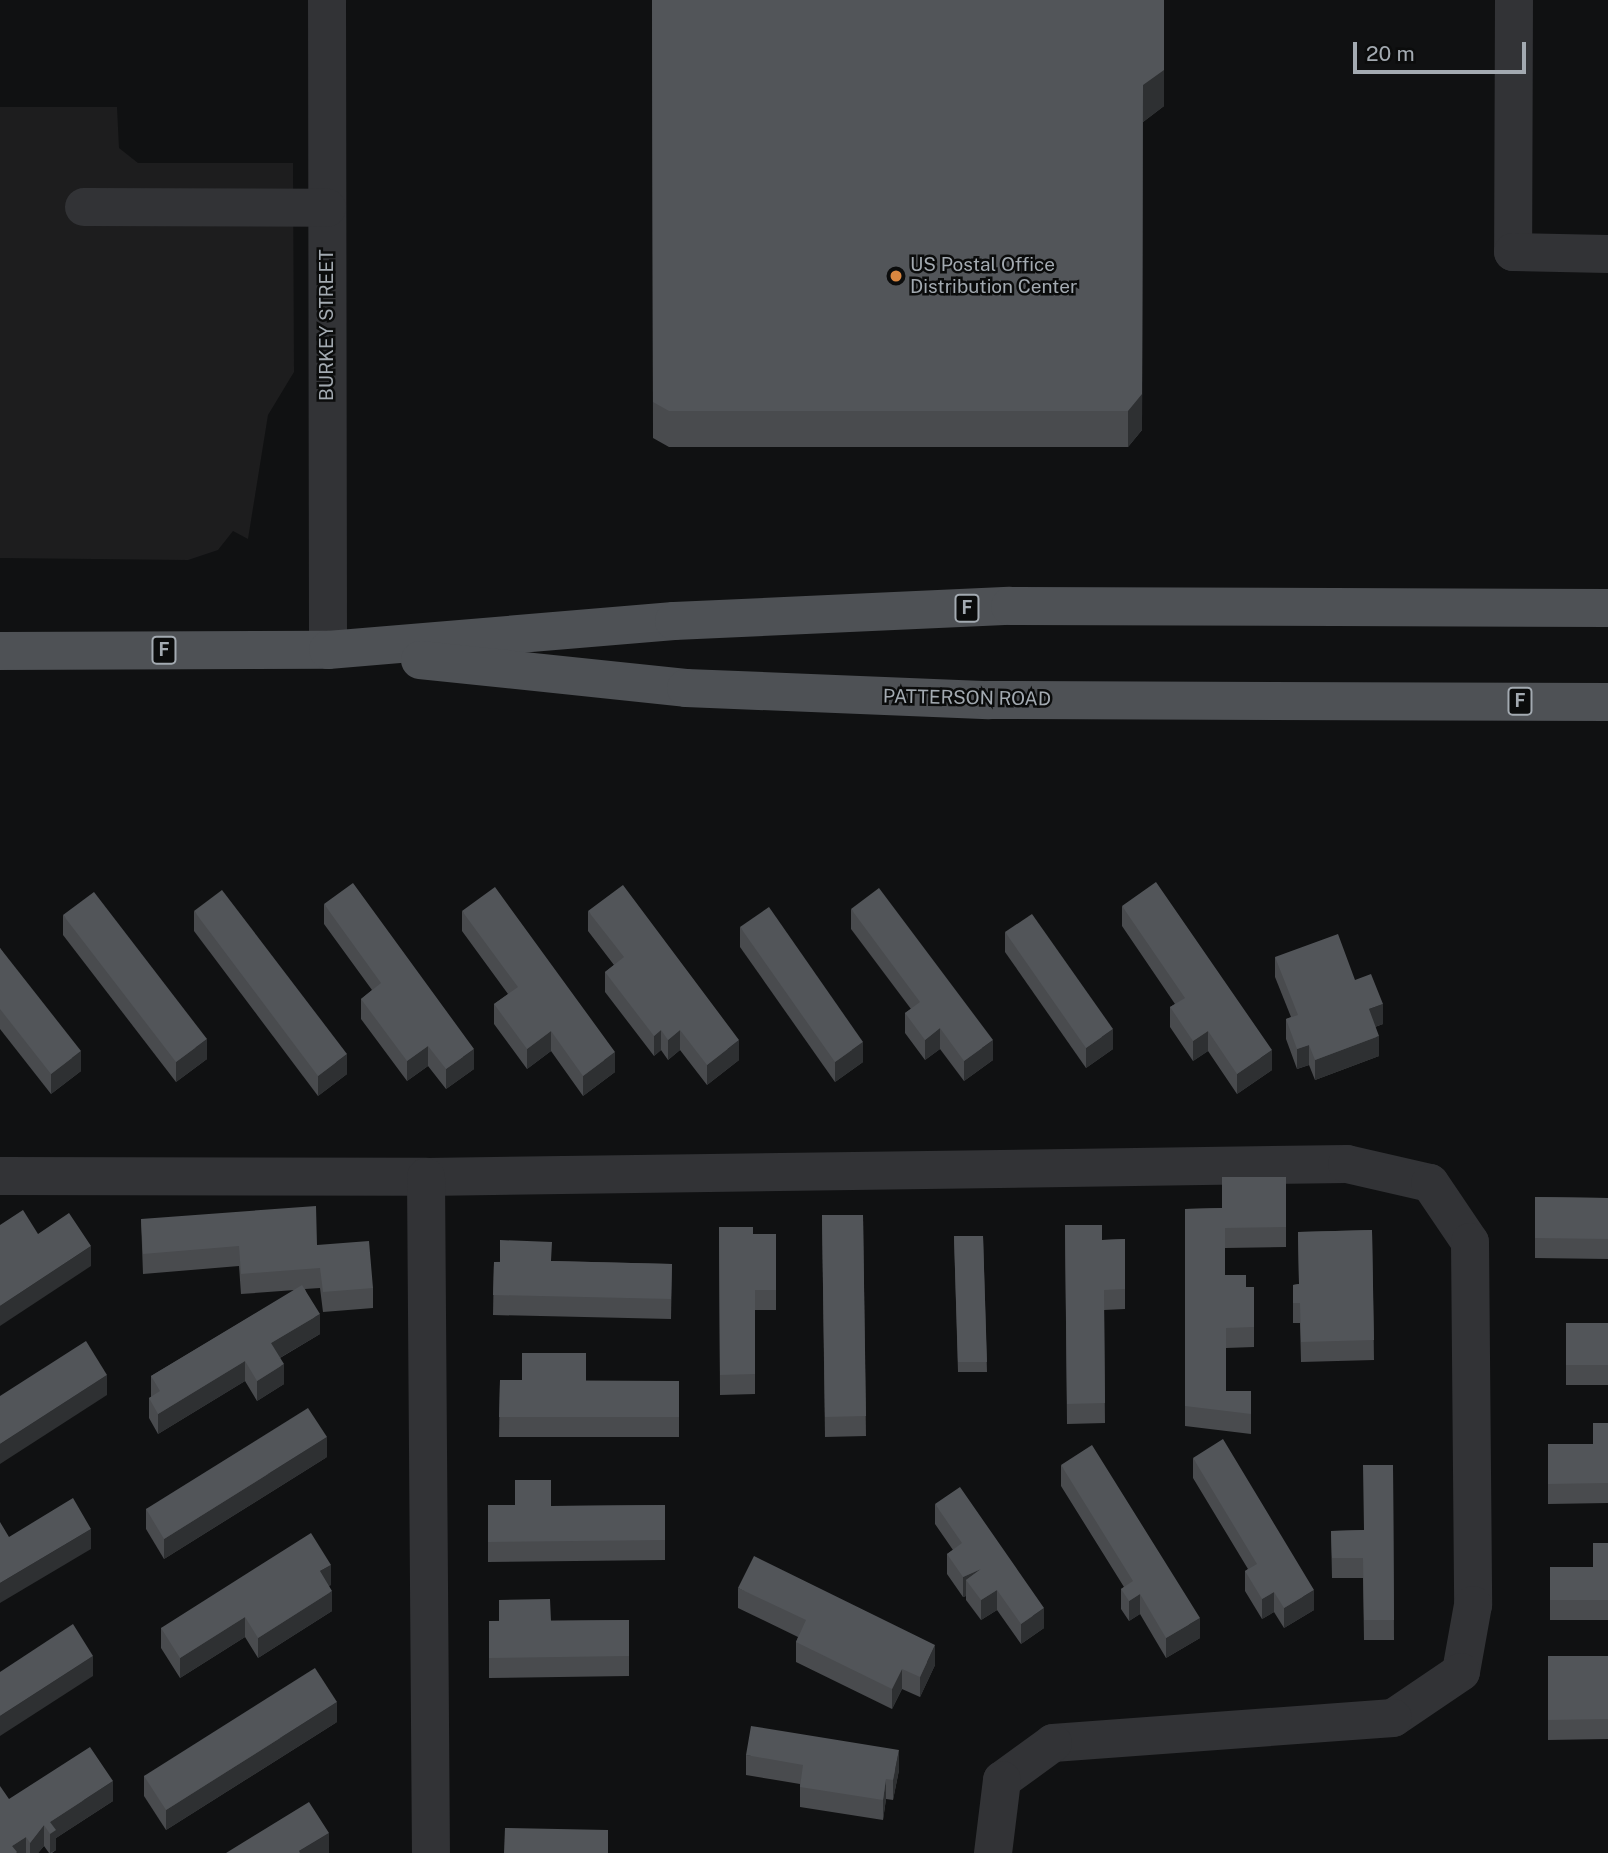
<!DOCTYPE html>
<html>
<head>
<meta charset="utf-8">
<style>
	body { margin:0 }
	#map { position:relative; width:1608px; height:1853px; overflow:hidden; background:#101112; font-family:"Public Sans",sans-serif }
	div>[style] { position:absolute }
	.built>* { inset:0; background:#1d1d1e }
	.minor>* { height:38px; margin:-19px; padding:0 19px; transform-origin:19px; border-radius:19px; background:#323336 }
	.major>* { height:38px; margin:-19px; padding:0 19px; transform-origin:19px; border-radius:19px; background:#4e5155 }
	.wall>* { inset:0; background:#494b4e }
	.shaded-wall>* { inset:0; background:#2e3032 }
	.building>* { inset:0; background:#525559 }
	.dots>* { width:19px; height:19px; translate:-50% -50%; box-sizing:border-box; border:4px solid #0b0c0c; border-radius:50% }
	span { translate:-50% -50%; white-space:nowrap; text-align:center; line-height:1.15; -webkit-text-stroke:5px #0b0c0c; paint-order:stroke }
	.shield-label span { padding:2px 5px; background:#0b0c0c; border:2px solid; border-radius:5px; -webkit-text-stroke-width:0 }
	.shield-label { font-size:18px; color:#a3aab1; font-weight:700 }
	.poi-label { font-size:19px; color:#a3aab1 }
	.left { translate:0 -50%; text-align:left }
	.street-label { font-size:19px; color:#a3aab1 }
	.scale { position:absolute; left:1353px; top:42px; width:173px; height:32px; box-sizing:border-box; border:4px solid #a3aab1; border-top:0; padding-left:9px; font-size:21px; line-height:24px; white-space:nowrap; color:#a3aab1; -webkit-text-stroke:5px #0b0c0c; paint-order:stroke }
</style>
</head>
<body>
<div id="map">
	<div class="built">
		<i style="clip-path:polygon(0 107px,117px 107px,119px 148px,138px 163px,293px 163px,294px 372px,268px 415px,248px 539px,233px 531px,218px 550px,188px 560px,0 558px)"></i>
	</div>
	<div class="minor">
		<i style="left:327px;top:0;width:650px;rotate:89.91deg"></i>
		<i style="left:1514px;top:0;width:252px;rotate:90.2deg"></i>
		<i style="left:1513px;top:252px;width:95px;rotate:1.2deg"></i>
		<i style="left:84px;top:207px;width:243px;rotate:0.2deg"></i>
		<i style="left:0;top:1176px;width:426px;rotate:0.1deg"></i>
		<i style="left:426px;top:1177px;width:921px;rotate:-0.81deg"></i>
		<i style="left:1347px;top:1164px;width:85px;rotate:12.9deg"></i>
		<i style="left:1430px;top:1183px;width:71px;rotate:55.9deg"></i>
		<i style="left:1470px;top:1242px;width:363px;rotate:89.5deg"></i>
		<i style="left:1473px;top:1605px;width:68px;rotate:100.2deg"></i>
		<i style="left:1461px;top:1672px;width:82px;rotate:145.9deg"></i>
		<i style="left:1393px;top:1718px;width:341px;rotate:175.8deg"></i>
		<i style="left:1053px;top:1743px;width:63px;rotate:144deg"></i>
		<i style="left:1002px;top:1780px;width:74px;rotate:97deg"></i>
		<i style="left:426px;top:1177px;width:676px;rotate:89.58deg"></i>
	</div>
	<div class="major">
		<i style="left:0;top:651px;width:328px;rotate:-0.2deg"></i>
		<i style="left:328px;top:650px;width:347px;rotate:-4.8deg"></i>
		<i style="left:674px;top:621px;width:336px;rotate:-2.6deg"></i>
		<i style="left:1010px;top:606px;width:598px;rotate:0.19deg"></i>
		<i style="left:420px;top:660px;width:267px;rotate:6deg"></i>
		<i style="left:686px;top:688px;width:303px;rotate:2.3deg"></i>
		<i style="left:989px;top:700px;width:619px;rotate:0.19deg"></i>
	</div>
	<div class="wall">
		<i style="clip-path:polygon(652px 0,1164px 0,1164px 106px,1143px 122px,1142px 430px,1128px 447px,669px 447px,653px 438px)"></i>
		<i style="clip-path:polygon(324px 904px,474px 1069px,446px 1089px,428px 1066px,407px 1081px,361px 1019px,361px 999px,372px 990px,324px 924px)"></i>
		<i style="clip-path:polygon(1122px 906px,1272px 1070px,1237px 1094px,1208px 1051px,1193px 1061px,1170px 1027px,1170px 1007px,1175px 1004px,1122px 926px)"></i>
		<i style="clip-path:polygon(851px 909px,993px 1060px,964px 1081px,940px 1049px,925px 1060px,905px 1033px,905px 1013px,911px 1009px,851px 929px)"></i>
		<i style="clip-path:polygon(194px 911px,347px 1074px,318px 1096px,194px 931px)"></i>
		<i style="clip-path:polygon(462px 911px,615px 1072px,583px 1096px,551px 1051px,527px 1069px,494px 1024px,494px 1004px,508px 994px,462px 931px)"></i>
		<i style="clip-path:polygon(588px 911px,739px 1060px,707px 1085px,680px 1050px,668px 1060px,661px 1050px,654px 1056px,605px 992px,605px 972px,614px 965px,588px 931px)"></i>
		<i style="clip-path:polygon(63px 915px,207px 1059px,176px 1082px,63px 935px)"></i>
		<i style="clip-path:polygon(740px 927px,863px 1062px,835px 1082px,740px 947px)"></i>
		<i style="clip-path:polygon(1005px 932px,1113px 1049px,1086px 1068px,1005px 952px)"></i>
		<i style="clip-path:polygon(0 948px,81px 1071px,51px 1094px,0 1029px)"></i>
		<i style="clip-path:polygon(1275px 957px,1383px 1024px,1375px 1027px,1379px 1056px,1315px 1080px,1309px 1065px,1297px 1069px,1286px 1039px,1286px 1019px,1291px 1017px,1275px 977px)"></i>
		<i style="clip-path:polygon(1286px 1177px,1286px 1247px,1225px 1248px,1225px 1275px,1246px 1287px,1254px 1287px,1254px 1347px,1226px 1348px,1226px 1391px,1251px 1391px,1251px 1434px,1185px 1426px,1185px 1209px,1222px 1208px)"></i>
		<i style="clip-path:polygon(1535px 1197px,1608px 1198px,1608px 1259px,1535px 1258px)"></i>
		<i style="clip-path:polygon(822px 1215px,863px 1215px,866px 1436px,825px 1437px)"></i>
		<i style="clip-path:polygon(141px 1219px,317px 1245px,373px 1288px,373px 1308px,323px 1312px,320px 1288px,305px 1289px,320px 1334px,280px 1358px,284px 1384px,257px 1401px,245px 1381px,158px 1434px,149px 1418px,149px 1398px,151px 1397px,151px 1376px,295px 1290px,241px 1294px,239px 1266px,143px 1274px)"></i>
		<i style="clip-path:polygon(1065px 1225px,1102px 1240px,1125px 1239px,1125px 1309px,1104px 1310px,1105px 1423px,1067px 1424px)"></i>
		<i style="clip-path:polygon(719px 1227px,753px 1234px,776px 1234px,776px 1310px,755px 1310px,755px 1394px,720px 1395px)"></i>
		<i style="clip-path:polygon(1372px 1230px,1374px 1360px,1301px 1362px,1300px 1323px,1293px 1323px,1293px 1285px,1299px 1284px,1298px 1232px)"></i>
		<i style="clip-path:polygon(954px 1236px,983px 1236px,987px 1372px,958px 1372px)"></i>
		<i style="clip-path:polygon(552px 1261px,672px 1264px,671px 1319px,493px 1315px,494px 1262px)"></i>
		<i style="clip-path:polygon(1566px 1323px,1608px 1323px,1608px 1385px,1566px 1385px)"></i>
		<i style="clip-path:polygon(500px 1380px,679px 1381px,679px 1437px,499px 1437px)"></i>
		<i style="clip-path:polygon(1608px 1423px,1608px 1503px,1548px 1504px,1548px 1444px,1593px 1444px)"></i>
		<i style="clip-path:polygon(327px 1457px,164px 1559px,146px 1529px,146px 1509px)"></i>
		<i style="clip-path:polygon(1193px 1458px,1314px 1610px,1284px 1628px,1274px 1612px,1262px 1619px,1245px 1591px,1245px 1571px,1248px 1569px,1193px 1478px)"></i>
		<i style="clip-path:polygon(1061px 1465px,1200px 1638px,1166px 1658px,1140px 1614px,1129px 1621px,1121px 1609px,1121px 1589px,1124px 1587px,1061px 1486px)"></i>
		<i style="clip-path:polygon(1393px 1465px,1394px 1640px,1364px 1640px,1363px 1578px,1332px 1578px,1331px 1531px,1364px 1530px)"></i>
		<i style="clip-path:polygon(935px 1504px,1044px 1628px,1021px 1644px,997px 1610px,981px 1620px,966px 1600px,966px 1596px,963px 1597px,947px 1574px,947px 1554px,953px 1550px,935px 1524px)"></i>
		<i style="clip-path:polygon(488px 1505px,551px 1506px,665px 1505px,665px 1560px,488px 1562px)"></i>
		<i style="clip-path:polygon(1608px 1543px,1608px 1620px,1550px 1620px,1550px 1567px,1593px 1567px)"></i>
		<i style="clip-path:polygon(331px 1585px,329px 1586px,332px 1611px,258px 1658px,245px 1637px,180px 1678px,161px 1648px,161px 1628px)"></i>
		<i style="clip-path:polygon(738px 1588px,935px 1665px,920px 1697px,902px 1689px,892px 1709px,796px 1662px,796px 1642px,798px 1637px,738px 1608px)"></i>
		<i style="clip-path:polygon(629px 1620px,629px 1676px,489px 1678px,489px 1621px)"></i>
		<i style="clip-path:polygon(1548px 1656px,1608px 1656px,1608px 1739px,1548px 1740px)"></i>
		<i style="clip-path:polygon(337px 1722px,166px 1830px,144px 1796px,144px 1776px)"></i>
		<i style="clip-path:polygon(746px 1755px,899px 1770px,893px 1800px,886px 1799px,883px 1820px,800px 1807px,800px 1784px,746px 1775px)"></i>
		<i style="clip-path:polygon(9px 1799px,113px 1801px,56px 1838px,56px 1850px,52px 1853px,49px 1853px,44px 1846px,38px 1853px,0 1853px)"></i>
	</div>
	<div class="shaded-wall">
		<i style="clip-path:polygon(1164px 0,1164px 106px,1143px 122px,1142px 430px,1128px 447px,1128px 411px,1143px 85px)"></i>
		<i style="clip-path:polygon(1383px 1004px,1383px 1024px,1369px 1029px,1369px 1009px)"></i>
		<i style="clip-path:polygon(940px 1028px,940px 1049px,925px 1060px,925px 1040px)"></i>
		<i style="clip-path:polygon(1113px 1029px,1113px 1049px,1086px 1068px,1086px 1048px)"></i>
		<i style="clip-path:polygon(661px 1030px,661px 1050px,654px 1056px,654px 1036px)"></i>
		<i style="clip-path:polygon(680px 1030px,680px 1050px,668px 1060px,668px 1040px)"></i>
		<i style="clip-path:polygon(551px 1031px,551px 1051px,527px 1069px,527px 1049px)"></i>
		<i style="clip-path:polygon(1208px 1031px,1208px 1051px,1193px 1061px,1193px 1041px)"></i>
		<i style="clip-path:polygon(1379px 1036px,1379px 1056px,1315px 1080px,1315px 1060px)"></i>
		<i style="clip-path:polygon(207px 1039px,207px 1059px,176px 1082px,176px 1062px)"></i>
		<i style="clip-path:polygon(739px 1040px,739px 1060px,707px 1085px,707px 1065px)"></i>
		<i style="clip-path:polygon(993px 1040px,993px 1060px,964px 1081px,964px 1061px)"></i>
		<i style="clip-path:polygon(863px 1042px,863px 1062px,835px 1082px,835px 1062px)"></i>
		<i style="clip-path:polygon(1309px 1045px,1309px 1065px,1297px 1069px,1297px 1049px)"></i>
		<i style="clip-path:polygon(428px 1046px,428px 1066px,407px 1081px,407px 1061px)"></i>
		<i style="clip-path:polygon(474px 1049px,474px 1069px,446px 1089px,446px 1069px)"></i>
		<i style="clip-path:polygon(1272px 1050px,1272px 1070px,1237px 1094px,1237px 1074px)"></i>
		<i style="clip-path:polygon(81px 1051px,81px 1071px,51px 1094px,51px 1074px)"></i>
		<i style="clip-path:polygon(615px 1052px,615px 1072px,583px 1096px,583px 1076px)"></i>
		<i style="clip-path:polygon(347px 1054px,347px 1074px,318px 1096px,318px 1076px)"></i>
		<i style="clip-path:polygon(91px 1246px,91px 1266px,0 1326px,0 1306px)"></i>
		<i style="clip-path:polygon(320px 1314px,320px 1334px,271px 1363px,271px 1343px)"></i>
		<i style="clip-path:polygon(245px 1361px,245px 1381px,158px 1434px,158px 1414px)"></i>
		<i style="clip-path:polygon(284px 1364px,284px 1384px,257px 1401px,257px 1381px)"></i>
		<i style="clip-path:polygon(107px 1375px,107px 1395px,0 1464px,0 1444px)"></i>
		<i style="clip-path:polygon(327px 1437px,327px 1457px,164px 1559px,164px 1539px)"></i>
		<i style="clip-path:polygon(91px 1529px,91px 1549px,0 1603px,0 1583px)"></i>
		<i style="clip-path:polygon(331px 1565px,331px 1585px,320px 1591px,320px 1571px)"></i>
		<i style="clip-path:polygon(981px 1569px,966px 1580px,966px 1596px,963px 1597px,963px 1577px)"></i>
		<i style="clip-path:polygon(997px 1590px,997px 1610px,981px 1620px,981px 1600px)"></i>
		<i style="clip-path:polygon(1314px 1590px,1314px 1610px,1284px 1628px,1284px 1608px)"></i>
		<i style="clip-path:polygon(332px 1591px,332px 1611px,258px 1658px,258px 1638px)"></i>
		<i style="clip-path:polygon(1274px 1592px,1274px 1612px,1262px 1619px,1262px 1599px)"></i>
		<i style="clip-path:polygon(1140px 1594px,1140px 1614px,1129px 1621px,1129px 1601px)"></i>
		<i style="clip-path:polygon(1044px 1608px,1044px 1628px,1021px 1644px,1021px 1624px)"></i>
		<i style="clip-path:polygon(245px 1617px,245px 1637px,180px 1678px,180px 1658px)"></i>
		<i style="clip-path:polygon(1200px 1618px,1200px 1638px,1166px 1658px,1166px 1638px)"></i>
		<i style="clip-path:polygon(935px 1645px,935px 1665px,920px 1697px,920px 1677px)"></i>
		<i style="clip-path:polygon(93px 1656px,93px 1676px,0 1736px,0 1716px)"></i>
		<i style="clip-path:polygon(902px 1669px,902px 1689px,892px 1709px,892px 1689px)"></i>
		<i style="clip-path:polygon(337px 1702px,337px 1722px,166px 1830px,166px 1810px)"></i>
		<i style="clip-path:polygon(899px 1750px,899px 1770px,893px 1800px,893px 1780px)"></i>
		<i style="clip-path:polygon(886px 1779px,886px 1799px,883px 1820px,883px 1800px)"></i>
		<i style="clip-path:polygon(113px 1781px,113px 1801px,56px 1838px,56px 1850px,50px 1853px,50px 1822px)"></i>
		<i style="clip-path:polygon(44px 1825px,44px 1846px,38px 1853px,30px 1853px,30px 1843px)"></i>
		<i style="clip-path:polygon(329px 1833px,329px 1853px,299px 1853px,299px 1851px)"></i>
		<i style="clip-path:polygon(26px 1837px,26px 1853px,12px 1853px,12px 1846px)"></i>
	</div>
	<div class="building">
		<i style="clip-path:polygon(652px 0,1164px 0,1164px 70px,1143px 85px,1142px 394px,1128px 411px,669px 411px,653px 402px)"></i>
		<i style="clip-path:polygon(1156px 882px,1272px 1050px,1237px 1074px,1208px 1031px,1193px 1041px,1170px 1007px,1185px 998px,1122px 906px)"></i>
		<i style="clip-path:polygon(353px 883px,474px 1049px,446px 1069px,428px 1046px,407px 1061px,361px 999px,381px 983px,324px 904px)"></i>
		<i style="clip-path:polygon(623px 885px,739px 1040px,707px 1065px,680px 1030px,668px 1040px,661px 1030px,654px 1036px,605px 972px,624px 957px,588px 911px)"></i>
		<i style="clip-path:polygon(495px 887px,615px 1052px,583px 1076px,551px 1031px,527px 1049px,494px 1004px,518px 987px,462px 911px)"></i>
		<i style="clip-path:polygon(879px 888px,993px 1040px,964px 1061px,940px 1028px,925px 1040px,905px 1013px,920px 1002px,851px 909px)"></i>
		<i style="clip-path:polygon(222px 890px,347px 1054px,318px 1076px,194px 911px)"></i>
		<i style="clip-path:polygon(94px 892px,207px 1039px,176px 1062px,63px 915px)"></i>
		<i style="clip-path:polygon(769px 907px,863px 1042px,835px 1062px,740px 927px)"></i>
		<i style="clip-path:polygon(1032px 914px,1113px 1029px,1086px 1048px,1005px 932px)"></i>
		<i style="clip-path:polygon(1338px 934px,1355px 980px,1371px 974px,1383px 1004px,1369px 1009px,1379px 1036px,1315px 1060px,1309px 1045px,1297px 1049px,1286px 1019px,1298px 1015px,1275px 957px)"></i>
		<i style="clip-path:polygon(0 948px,81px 1051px,51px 1074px,0 1009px)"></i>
		<i style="clip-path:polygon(1222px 1177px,1286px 1177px,1286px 1227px,1225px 1228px,1225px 1275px,1246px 1275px,1246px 1287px,1254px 1287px,1254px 1327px,1226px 1328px,1226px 1391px,1251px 1391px,1251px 1414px,1185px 1406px,1185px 1209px,1222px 1208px)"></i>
		<i style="clip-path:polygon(1535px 1197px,1608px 1198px,1608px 1239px,1535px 1238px)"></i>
		<i style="clip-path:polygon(316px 1206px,317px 1245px,369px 1241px,373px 1288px,323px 1292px,320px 1268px,241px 1274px,239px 1246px,143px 1254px,141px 1219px)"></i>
		<i style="clip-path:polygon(23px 1210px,38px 1234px,69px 1213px,91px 1246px,0 1306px,0 1225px)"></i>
		<i style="clip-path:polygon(822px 1215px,863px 1215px,866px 1416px,825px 1417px)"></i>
		<i style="clip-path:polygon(1065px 1225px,1102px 1225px,1102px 1240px,1125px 1239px,1125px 1289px,1104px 1290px,1105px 1403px,1067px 1404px)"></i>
		<i style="clip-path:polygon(719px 1227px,753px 1227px,753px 1234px,776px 1234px,776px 1290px,755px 1290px,755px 1374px,720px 1375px)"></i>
		<i style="clip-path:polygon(1372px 1230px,1374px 1340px,1301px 1342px,1300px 1303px,1293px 1303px,1293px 1285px,1299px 1284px,1298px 1232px)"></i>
		<i style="clip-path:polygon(954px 1236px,983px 1236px,987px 1362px,958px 1362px)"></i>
		<i style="clip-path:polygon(500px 1240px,552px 1242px,551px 1261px,672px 1264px,671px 1299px,493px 1295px,494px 1262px,500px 1262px)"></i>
		<i style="clip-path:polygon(302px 1285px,320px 1314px,271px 1343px,284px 1364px,257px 1381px,245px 1361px,158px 1414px,149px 1398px,160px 1391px,151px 1376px)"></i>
		<i style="clip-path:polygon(1566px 1323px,1608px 1323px,1608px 1365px,1566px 1365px)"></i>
		<i style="clip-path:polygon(86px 1341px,107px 1375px,0 1444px,0 1396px)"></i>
		<i style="clip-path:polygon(522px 1353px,586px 1353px,586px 1381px,679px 1381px,679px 1417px,499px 1417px,500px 1380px,522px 1380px)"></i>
		<i style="clip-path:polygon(308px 1408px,327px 1437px,164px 1539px,146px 1509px)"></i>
		<i style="clip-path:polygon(1593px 1423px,1608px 1423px,1608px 1483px,1548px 1484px,1548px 1444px,1593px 1444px)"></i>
		<i style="clip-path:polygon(1223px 1439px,1314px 1590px,1284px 1608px,1274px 1592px,1262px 1599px,1245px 1571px,1257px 1564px,1193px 1458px)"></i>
		<i style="clip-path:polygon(1092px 1445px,1200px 1618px,1166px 1638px,1140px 1594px,1129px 1601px,1121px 1589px,1133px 1581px,1061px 1465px)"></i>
		<i style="clip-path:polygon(1363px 1465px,1393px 1465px,1394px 1620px,1364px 1620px,1363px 1558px,1332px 1558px,1331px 1531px,1364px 1530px)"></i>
		<i style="clip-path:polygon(515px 1480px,551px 1480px,551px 1506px,665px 1505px,665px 1540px,488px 1542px,488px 1505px,515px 1505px)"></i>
		<i style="clip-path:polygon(960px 1487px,1044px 1608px,1021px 1624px,997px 1590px,981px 1600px,966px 1580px,981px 1569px,963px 1577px,947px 1554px,962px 1543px,935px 1504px)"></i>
		<i style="clip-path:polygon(73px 1498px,91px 1529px,0 1583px,0 1522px,9px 1537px)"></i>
		<i style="clip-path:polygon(311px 1533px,331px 1565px,320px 1571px,332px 1591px,258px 1638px,245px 1617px,180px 1658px,161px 1628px)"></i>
		<i style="clip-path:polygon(1593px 1543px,1608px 1543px,1608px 1600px,1550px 1600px,1550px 1567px,1593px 1567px)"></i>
		<i style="clip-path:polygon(754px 1556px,935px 1645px,920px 1677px,902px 1669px,892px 1689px,796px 1642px,806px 1620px,738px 1588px)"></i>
		<i style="clip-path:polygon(550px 1599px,551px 1621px,629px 1620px,629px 1656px,489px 1658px,489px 1621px,499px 1621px,499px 1600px)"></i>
		<i style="clip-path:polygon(73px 1624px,93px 1656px,0 1716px,0 1672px)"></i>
		<i style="clip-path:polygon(1548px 1656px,1608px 1656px,1608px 1719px,1548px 1720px)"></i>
		<i style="clip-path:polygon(315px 1668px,337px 1702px,166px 1810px,144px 1776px)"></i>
		<i style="clip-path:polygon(751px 1726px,899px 1750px,893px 1780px,886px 1779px,883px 1800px,800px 1787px,803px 1765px,746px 1755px)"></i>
		<i style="clip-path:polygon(90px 1747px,113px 1781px,50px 1822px,56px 1830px,50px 1834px,44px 1825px,30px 1843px,26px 1837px,12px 1846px,17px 1852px,16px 1853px,0 1853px,0 1786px,9px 1799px)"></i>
		<i style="clip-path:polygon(309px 1802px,329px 1833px,299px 1851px,300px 1853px,226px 1853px)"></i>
		<i style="clip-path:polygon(505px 1828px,608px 1830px,608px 1853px,504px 1853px)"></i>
	</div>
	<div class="dots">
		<i style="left:896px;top:276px;background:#da8740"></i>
	</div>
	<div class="shield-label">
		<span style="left:967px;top:608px">F</span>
		<span style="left:164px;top:650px">F</span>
		<span style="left:1520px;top:701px">F</span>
	</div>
	<div class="poi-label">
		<span class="left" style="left:910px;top:276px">US Postal Office<br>Distribution Center</span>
	</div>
	<div class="street-label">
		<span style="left:327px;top:325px;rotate:-90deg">BURKEY STREET</span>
		<span style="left:967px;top:698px;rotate:1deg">PATTERSON ROAD</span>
	</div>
	<div class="scale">20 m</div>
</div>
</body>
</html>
